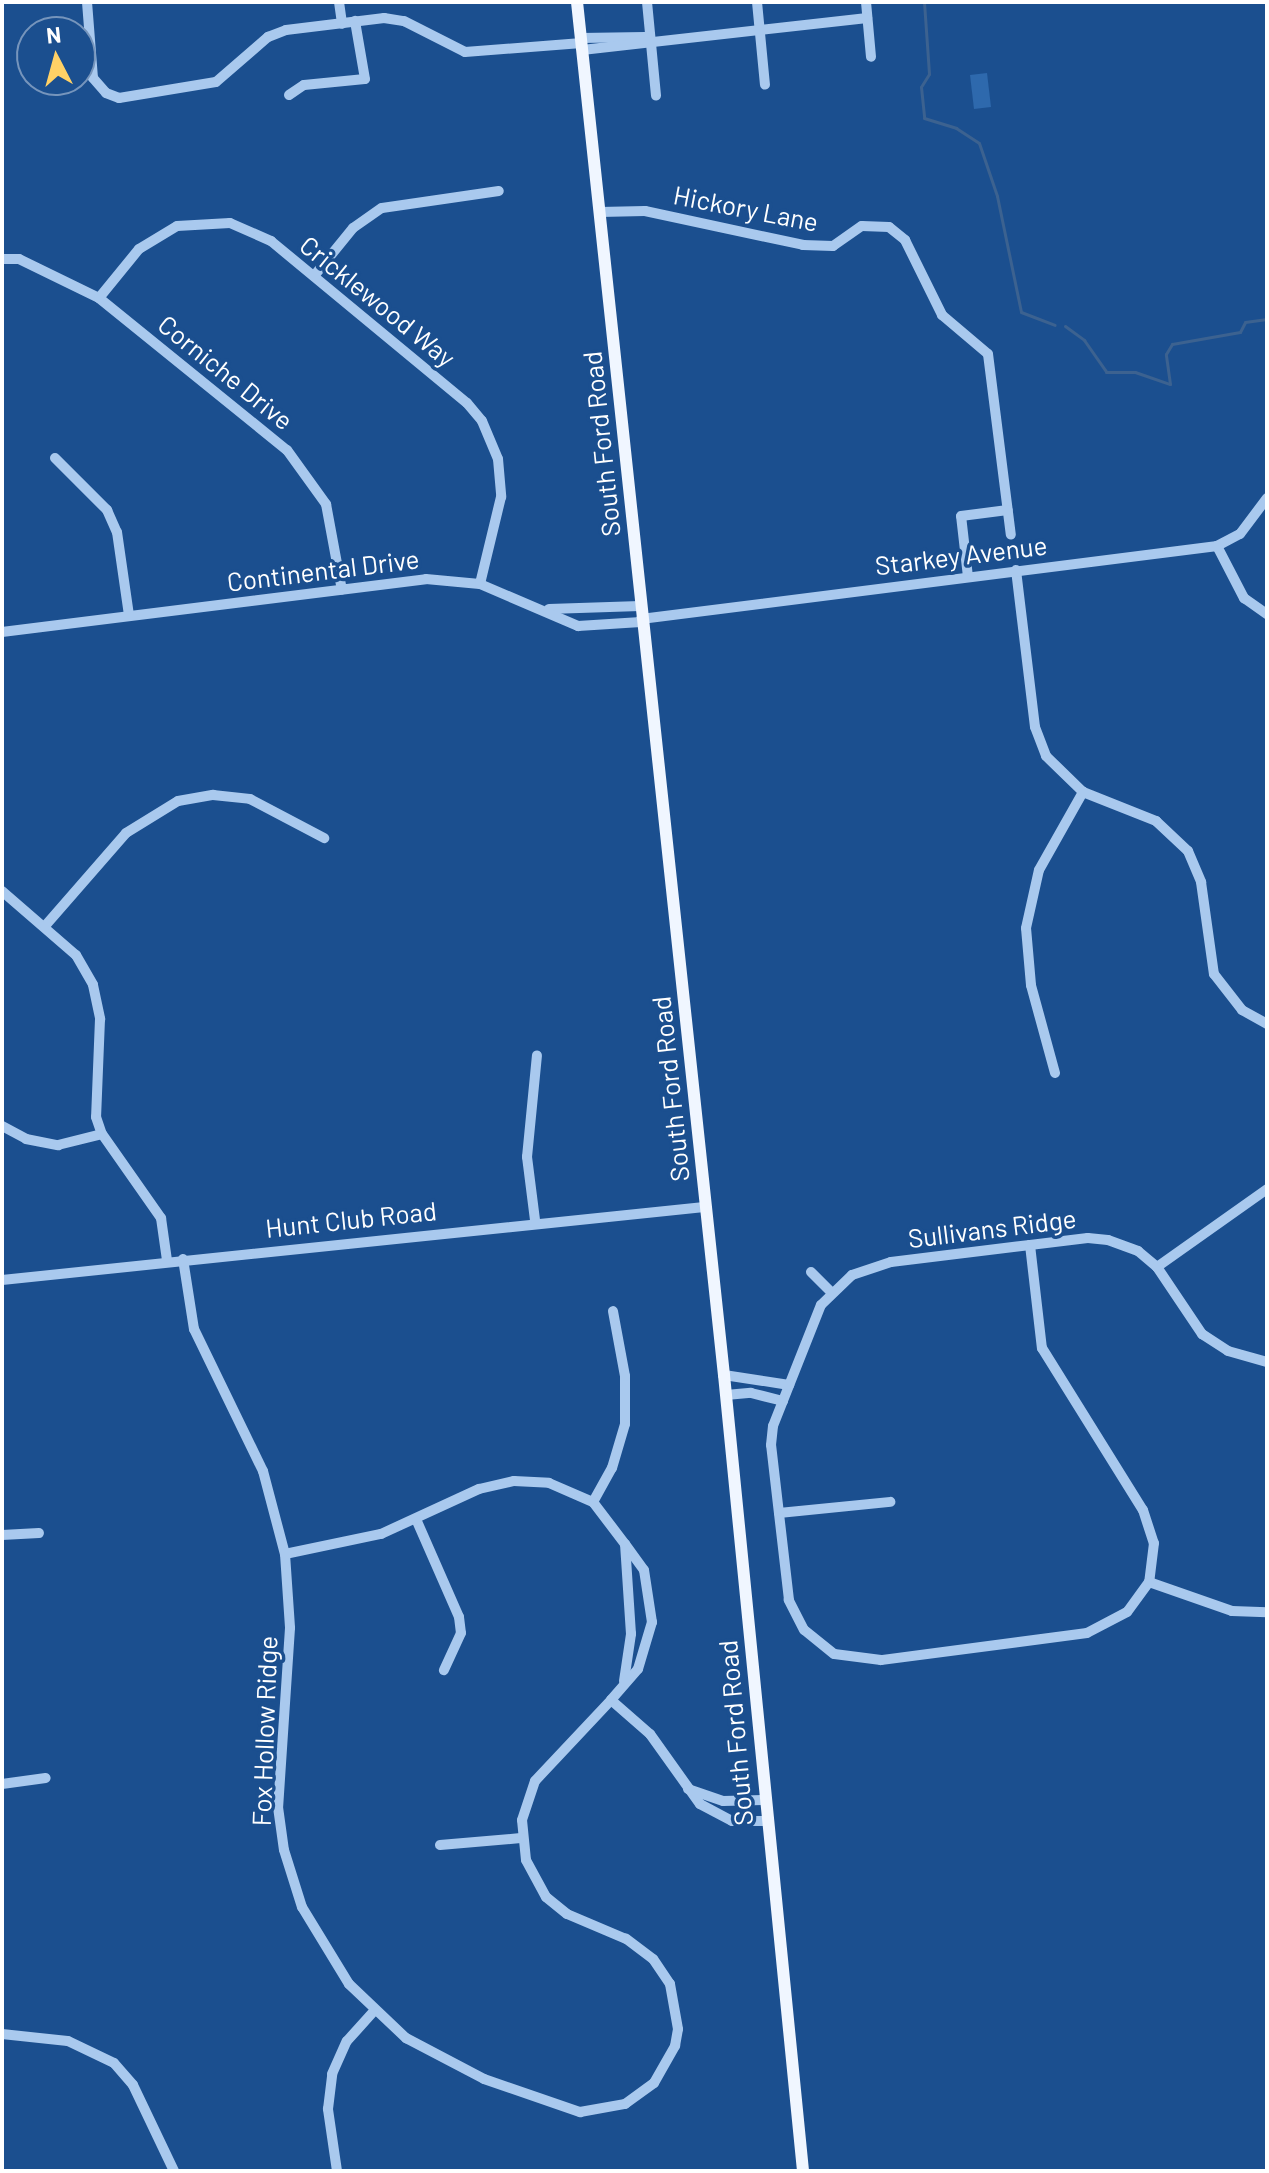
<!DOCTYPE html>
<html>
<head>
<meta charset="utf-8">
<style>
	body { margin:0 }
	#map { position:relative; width:1269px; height:2173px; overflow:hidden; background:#1b4f8f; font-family:Barlow,sans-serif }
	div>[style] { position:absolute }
	.green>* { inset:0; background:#2e69ad }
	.stream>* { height:3px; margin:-1.5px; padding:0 1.5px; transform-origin:1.5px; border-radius:1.5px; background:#3c6290 }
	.minor>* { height:10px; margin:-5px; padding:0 5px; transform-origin:5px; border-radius:5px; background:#a9c9ee }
	.major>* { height:12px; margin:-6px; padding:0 6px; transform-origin:6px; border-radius:6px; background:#f0f6ff }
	span { translate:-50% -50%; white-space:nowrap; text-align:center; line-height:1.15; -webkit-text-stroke:7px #1b4f8f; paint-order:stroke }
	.street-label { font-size:26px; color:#fff }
	.frame { position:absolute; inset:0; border:4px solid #fff; pointer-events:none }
	.north { position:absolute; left:16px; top:16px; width:80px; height:80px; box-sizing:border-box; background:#1b4f8f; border:2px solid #7695bc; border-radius:50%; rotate:354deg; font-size:22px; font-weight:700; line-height:32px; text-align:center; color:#fff }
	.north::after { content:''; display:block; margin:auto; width:28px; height:36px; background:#ffd166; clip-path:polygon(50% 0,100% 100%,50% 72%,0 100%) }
</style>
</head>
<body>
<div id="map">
	<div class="green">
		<i style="clip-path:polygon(987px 73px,991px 107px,974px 109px,970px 75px)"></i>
	</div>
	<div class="stream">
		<i style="left:924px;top:2px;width:72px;rotate:86deg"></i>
		<i style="left:929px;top:74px;width:15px;rotate:122deg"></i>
		<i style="left:921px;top:87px;width:31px;rotate:84deg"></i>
		<i style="left:924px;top:118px;width:34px;rotate:17deg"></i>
		<i style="left:956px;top:128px;width:27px;rotate:33deg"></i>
		<i style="left:979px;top:143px;width:56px;rotate:71.2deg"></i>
		<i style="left:997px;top:196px;width:118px;rotate:78.3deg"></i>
		<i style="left:1021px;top:312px;width:36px;rotate:21deg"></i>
		<i style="left:1065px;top:326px;width:24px;rotate:36deg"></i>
		<i style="left:1084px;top:340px;width:39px;rotate:55deg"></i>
		<i style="left:1106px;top:372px;width:29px"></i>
		<i style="left:1135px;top:372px;width:37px;rotate:19deg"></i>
		<i style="left:1170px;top:384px;width:30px;rotate:-98deg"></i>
		<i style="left:1166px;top:354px;width:12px;rotate:-59deg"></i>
		<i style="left:1172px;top:344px;width:69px;rotate:-10deg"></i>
		<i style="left:1240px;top:332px;width:11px;rotate:-63deg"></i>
		<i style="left:1245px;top:322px;width:22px;rotate:-8deg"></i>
	</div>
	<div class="minor">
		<i style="left:87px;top:2px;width:76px;rotate:85.5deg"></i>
		<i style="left:93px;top:78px;width:20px;rotate:49deg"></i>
		<i style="left:106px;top:93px;width:14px;rotate:21deg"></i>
		<i style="left:119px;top:98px;width:98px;rotate:-9.4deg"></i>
		<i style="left:216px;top:82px;width:69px;rotate:-40.9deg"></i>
		<i style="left:268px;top:37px;width:19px;rotate:-21deg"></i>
		<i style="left:286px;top:30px;width:99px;rotate:-7deg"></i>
		<i style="left:384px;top:18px;width:20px;rotate:9deg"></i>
		<i style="left:404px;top:21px;width:68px;rotate:26.9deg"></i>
		<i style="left:465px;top:52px;width:117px;rotate:-4.4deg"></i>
		<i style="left:339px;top:2px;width:22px;rotate:82deg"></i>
		<i style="left:647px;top:2px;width:94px;rotate:84.5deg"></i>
		<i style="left:757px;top:2px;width:83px;rotate:84.5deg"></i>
		<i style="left:866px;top:2px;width:55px;rotate:84.8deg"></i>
		<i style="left:581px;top:38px;width:64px;rotate:-0.9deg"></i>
		<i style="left:582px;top:50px;width:287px;rotate:-6.4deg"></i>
		<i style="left:289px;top:95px;width:18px;rotate:-34deg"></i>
		<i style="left:304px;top:85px;width:61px;rotate:-5.6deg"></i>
		<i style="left:365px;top:79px;width:59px;rotate:-99.8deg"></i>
		<i style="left:600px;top:212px;width:45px;rotate:-1.3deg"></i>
		<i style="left:645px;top:211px;width:162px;rotate:12.1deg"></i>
		<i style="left:803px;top:245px;width:30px;rotate:2deg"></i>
		<i style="left:833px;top:246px;width:35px;rotate:-35deg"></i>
		<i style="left:862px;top:226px;width:27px;rotate:2deg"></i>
		<i style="left:889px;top:227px;width:21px;rotate:39deg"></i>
		<i style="left:905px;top:240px;width:84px;rotate:63.7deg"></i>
		<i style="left:942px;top:315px;width:60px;rotate:40.3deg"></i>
		<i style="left:988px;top:354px;width:182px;rotate:82.8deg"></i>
		<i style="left:2px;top:259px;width:17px"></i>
		<i style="left:19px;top:259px;width:89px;rotate:26deg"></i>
		<i style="left:99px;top:298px;width:242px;rotate:39deg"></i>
		<i style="left:287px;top:450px;width:67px;rotate:54.2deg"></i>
		<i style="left:326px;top:504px;width:87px;rotate:79.5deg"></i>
		<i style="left:314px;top:276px;width:62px;rotate:-50.9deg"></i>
		<i style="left:353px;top:228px;width:35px;rotate:-35deg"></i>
		<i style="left:382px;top:208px;width:118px;rotate:-8.3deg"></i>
		<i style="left:99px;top:298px;width:63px;rotate:-50.8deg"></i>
		<i style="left:139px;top:249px;width:44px;rotate:-31.2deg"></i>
		<i style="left:177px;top:226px;width:53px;rotate:-3.2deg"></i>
		<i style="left:230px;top:223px;width:45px;rotate:23.7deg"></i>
		<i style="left:271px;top:241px;width:254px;rotate:39.6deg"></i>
		<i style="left:467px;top:403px;width:23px;rotate:50deg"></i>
		<i style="left:482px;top:421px;width:41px;rotate:67.2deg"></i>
		<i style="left:498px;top:459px;width:38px;rotate:85deg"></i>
		<i style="left:501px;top:497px;width:89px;rotate:103.6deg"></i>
		<i style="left:55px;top:458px;width:74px;rotate:45deg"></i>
		<i style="left:107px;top:510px;width:24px;rotate:66deg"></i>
		<i style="left:117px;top:532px;width:84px;rotate:81.8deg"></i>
		<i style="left:1217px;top:546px;width:59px;rotate:62.6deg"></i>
		<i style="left:1244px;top:598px;width:28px;rotate:35deg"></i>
		<i style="left:1016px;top:570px;width:158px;rotate:83.1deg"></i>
		<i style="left:1035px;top:727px;width:31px;rotate:69deg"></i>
		<i style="left:1046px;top:756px;width:52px;rotate:44.2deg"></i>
		<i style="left:1083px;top:792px;width:79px;rotate:21.7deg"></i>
		<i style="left:1156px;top:821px;width:44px;rotate:43.2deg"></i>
		<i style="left:1188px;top:851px;width:34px;rotate:67deg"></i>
		<i style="left:1201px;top:882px;width:93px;rotate:82deg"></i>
		<i style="left:1214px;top:974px;width:46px;rotate:52.1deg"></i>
		<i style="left:1242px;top:1010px;width:29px;rotate:29deg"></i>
		<i style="left:968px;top:577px;width:61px;rotate:-96.5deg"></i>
		<i style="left:961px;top:516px;width:47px;rotate:-7.3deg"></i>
		<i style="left:549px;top:609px;width:91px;rotate:-1.9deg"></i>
		<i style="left:641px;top:619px;width:581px;rotate:-7.22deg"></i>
		<i style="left:1217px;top:546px;width:26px;rotate:-28deg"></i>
		<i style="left:1240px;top:534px;width:45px;rotate:-53.1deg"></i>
		<i style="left:2px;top:632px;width:427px;rotate:-7.1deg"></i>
		<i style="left:426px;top:579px;width:54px;rotate:5.3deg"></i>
		<i style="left:480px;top:584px;width:107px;rotate:23.2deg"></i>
		<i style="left:578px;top:626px;width:63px;rotate:-3.6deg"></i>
		<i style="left:2px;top:891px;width:98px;rotate:40.9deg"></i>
		<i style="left:76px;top:955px;width:34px;rotate:60deg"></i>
		<i style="left:93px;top:985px;width:35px;rotate:78deg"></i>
		<i style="left:100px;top:1019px;width:98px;rotate:92.3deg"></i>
		<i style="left:96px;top:1117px;width:18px;rotate:71deg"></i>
		<i style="left:102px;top:1134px;width:103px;rotate:54.9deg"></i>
		<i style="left:161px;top:1218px;width:42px;rotate:81.9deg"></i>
		<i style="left:45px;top:926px;width:123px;rotate:-48.9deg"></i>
		<i style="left:126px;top:833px;width:61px;rotate:-31.6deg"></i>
		<i style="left:178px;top:801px;width:36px;rotate:-10deg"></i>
		<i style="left:213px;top:795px;width:37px;rotate:6deg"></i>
		<i style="left:250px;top:799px;width:84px;rotate:27.8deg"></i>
		<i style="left:1055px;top:1073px;width:91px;rotate:-105.3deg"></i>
		<i style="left:1031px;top:985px;width:57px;rotate:-95deg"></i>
		<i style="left:1026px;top:928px;width:59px;rotate:-77.4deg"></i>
		<i style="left:1039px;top:870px;width:90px;rotate:-60.6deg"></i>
		<i style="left:2px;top:1126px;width:27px;rotate:28deg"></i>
		<i style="left:26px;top:1139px;width:33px;rotate:11deg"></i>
		<i style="left:58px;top:1145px;width:45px;rotate:-14deg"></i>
		<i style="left:535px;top:1220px;width:64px;rotate:-97.2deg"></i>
		<i style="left:527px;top:1157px;width:102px;rotate:-84.4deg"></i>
		<i style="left:1030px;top:1245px;width:104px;rotate:83.4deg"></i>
		<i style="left:1042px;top:1348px;width:191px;rotate:58.1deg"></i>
		<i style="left:1143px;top:1510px;width:35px;rotate:72deg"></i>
		<i style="left:1154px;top:1543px;width:39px;rotate:97deg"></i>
		<i style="left:1149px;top:1582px;width:37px;rotate:126deg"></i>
		<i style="left:1127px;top:1612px;width:45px;rotate:152.3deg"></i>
		<i style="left:1087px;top:1633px;width:208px;rotate:172.5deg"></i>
		<i style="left:881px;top:1660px;width:47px;rotate:-172.7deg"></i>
		<i style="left:834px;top:1654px;width:38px;rotate:-141deg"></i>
		<i style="left:804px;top:1630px;width:34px;rotate:-117deg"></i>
		<i style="left:789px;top:1600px;width:156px;rotate:-96.6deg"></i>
		<i style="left:771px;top:1445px;width:19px;rotate:-84deg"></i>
		<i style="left:773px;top:1426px;width:130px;rotate:-68.4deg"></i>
		<i style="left:821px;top:1305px;width:43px;rotate:-44.1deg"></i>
		<i style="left:852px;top:1275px;width:41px;rotate:-18.4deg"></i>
		<i style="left:891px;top:1262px;width:140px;rotate:-7deg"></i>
		<i style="left:1030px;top:1245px;width:58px;rotate:-6.9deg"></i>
		<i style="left:1088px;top:1238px;width:20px;rotate:6deg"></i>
		<i style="left:1108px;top:1240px;width:32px;rotate:20deg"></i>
		<i style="left:1138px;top:1251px;width:25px;rotate:40deg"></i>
		<i style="left:1157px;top:1267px;width:81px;rotate:56.1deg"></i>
		<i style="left:1202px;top:1334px;width:31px;rotate:33deg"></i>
		<i style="left:1228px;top:1351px;width:41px;rotate:15.8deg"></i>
		<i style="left:183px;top:1259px;width:71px;rotate:81.1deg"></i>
		<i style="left:194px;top:1329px;width:158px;rotate:64.1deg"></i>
		<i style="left:263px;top:1471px;width:86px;rotate:75.2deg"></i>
		<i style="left:285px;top:1554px;width:74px;rotate:86.1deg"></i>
		<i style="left:290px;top:1628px;width:179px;rotate:93.8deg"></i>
		<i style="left:278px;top:1807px;width:43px;rotate:82.1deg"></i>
		<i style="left:284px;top:1850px;width:60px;rotate:72.5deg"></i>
		<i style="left:302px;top:1907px;width:90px;rotate:58.6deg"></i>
		<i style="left:349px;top:1984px;width:79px;rotate:43.5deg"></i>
		<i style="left:406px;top:2038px;width:88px;rotate:27.7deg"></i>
		<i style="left:484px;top:2079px;width:102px;rotate:19deg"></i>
		<i style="left:580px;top:2112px;width:46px;rotate:-10.1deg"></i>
		<i style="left:625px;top:2104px;width:36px;rotate:-36deg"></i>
		<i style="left:654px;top:2083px;width:43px;rotate:-60.4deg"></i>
		<i style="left:675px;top:2046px;width:17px;rotate:-80deg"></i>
		<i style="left:678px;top:2029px;width:46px;rotate:-100.1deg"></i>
		<i style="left:670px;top:1984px;width:30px;rotate:-124deg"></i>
		<i style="left:653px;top:1959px;width:34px;rotate:-143deg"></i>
		<i style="left:626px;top:1939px;width:64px;rotate:-157deg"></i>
		<i style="left:567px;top:1914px;width:27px;rotate:-141deg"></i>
		<i style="left:546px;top:1897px;width:42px;rotate:-118.4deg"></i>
		<i style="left:526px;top:1860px;width:40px;rotate:-95.7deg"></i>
		<i style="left:522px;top:1820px;width:41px;rotate:-71.6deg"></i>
		<i style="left:535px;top:1781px;width:111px;rotate:-46.8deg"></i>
		<i style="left:1157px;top:1267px;width:135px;rotate:-35.3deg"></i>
		<i style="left:811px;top:1272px;width:28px;rotate:45deg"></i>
		<i style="left:2px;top:1280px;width:706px;rotate:-5.94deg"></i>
		<i style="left:724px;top:1375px;width:66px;rotate:8.7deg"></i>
		<i style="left:726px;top:1395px;width:25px;rotate:-5deg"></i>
		<i style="left:751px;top:1393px;width:33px;rotate:14deg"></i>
		<i style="left:593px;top:1502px;width:39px;rotate:-61deg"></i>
		<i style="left:612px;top:1468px;width:46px;rotate:-73.5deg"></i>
		<i style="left:625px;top:1424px;width:48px;rotate:-90deg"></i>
		<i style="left:625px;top:1376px;width:66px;rotate:-100.5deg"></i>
		<i style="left:779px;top:1513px;width:112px;rotate:-5.7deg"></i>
		<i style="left:416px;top:1519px;width:107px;rotate:66.3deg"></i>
		<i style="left:459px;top:1617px;width:16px;rotate:83deg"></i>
		<i style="left:461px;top:1633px;width:41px;rotate:114.7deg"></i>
		<i style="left:2px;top:1535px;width:37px;rotate:-3deg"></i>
		<i style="left:285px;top:1554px;width:98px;rotate:-11.8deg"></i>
		<i style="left:381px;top:1534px;width:108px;rotate:-24.7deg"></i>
		<i style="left:479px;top:1489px;width:36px;rotate:-13deg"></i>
		<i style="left:514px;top:1481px;width:35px;rotate:3deg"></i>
		<i style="left:549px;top:1483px;width:48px;rotate:23.4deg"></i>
		<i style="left:593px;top:1502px;width:53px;rotate:52.7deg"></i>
		<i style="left:1149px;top:1582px;width:88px;rotate:19.3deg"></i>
		<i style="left:1232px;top:1611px;width:35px;rotate:2deg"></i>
		<i style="left:624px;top:1681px;width:48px;rotate:-81.5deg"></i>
		<i style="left:631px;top:1634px;width:90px;rotate:-93.8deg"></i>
		<i style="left:625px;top:1544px;width:32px;rotate:54deg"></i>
		<i style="left:644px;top:1570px;width:53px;rotate:81.3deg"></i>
		<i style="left:652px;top:1622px;width:49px;rotate:106.6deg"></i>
		<i style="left:638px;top:1669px;width:41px;rotate:131.1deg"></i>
		<i style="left:611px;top:1700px;width:52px;rotate:41.1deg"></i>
		<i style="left:650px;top:1734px;width:86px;rotate:54.5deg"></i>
		<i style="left:700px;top:1804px;width:36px;rotate:28deg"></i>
		<i style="left:732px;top:1821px;width:34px"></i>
		<i style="left:2px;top:1784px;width:44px;rotate:-7.8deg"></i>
		<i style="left:688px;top:1789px;width:37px;rotate:19deg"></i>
		<i style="left:723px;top:1801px;width:40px;rotate:-1.4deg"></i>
		<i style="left:440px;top:1845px;width:81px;rotate:-4.9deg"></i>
		<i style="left:2px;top:2034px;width:66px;rotate:6.1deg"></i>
		<i style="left:68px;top:2041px;width:51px;rotate:25.6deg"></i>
		<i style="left:114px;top:2063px;width:29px;rotate:49deg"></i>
		<i style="left:133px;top:2085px;width:95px;rotate:64.5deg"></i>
		<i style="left:337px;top:2171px;width:63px;rotate:-98.3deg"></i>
		<i style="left:328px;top:2109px;width:35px;rotate:-83deg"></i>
		<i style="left:332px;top:2074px;width:36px;rotate:-66deg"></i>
		<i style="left:347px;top:2041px;width:40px;rotate:-48deg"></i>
	</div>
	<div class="major">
		<i style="left:577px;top:2px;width:1381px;rotate:83.89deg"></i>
		<i style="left:724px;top:1375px;width:800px;rotate:84.33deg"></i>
	</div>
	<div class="street-label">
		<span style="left:746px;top:208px;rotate:11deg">Hickory Lane</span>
		<span style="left:378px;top:301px;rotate:39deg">Cricklewood Way</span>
		<span style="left:226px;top:372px;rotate:39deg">Corniche Drive</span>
		<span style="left:601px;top:444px;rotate:-96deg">South Ford Road</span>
		<span style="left:961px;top:555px;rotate:-7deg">Starkey Avenue</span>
		<span style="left:323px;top:570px;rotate:-7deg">Continental Drive</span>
		<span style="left:670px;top:1089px;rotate:-96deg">South Ford Road</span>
		<span style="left:351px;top:1219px;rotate:-6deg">Hunt Club Road</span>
		<span style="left:992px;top:1228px;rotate:-7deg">Sullivans Ridge</span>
		<span style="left:264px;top:1731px;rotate:-88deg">Fox Hollow Ridge</span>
		<span style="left:735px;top:1733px;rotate:-95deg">South Ford Road</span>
	</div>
	<div class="frame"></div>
	<div class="north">N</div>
</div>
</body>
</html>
